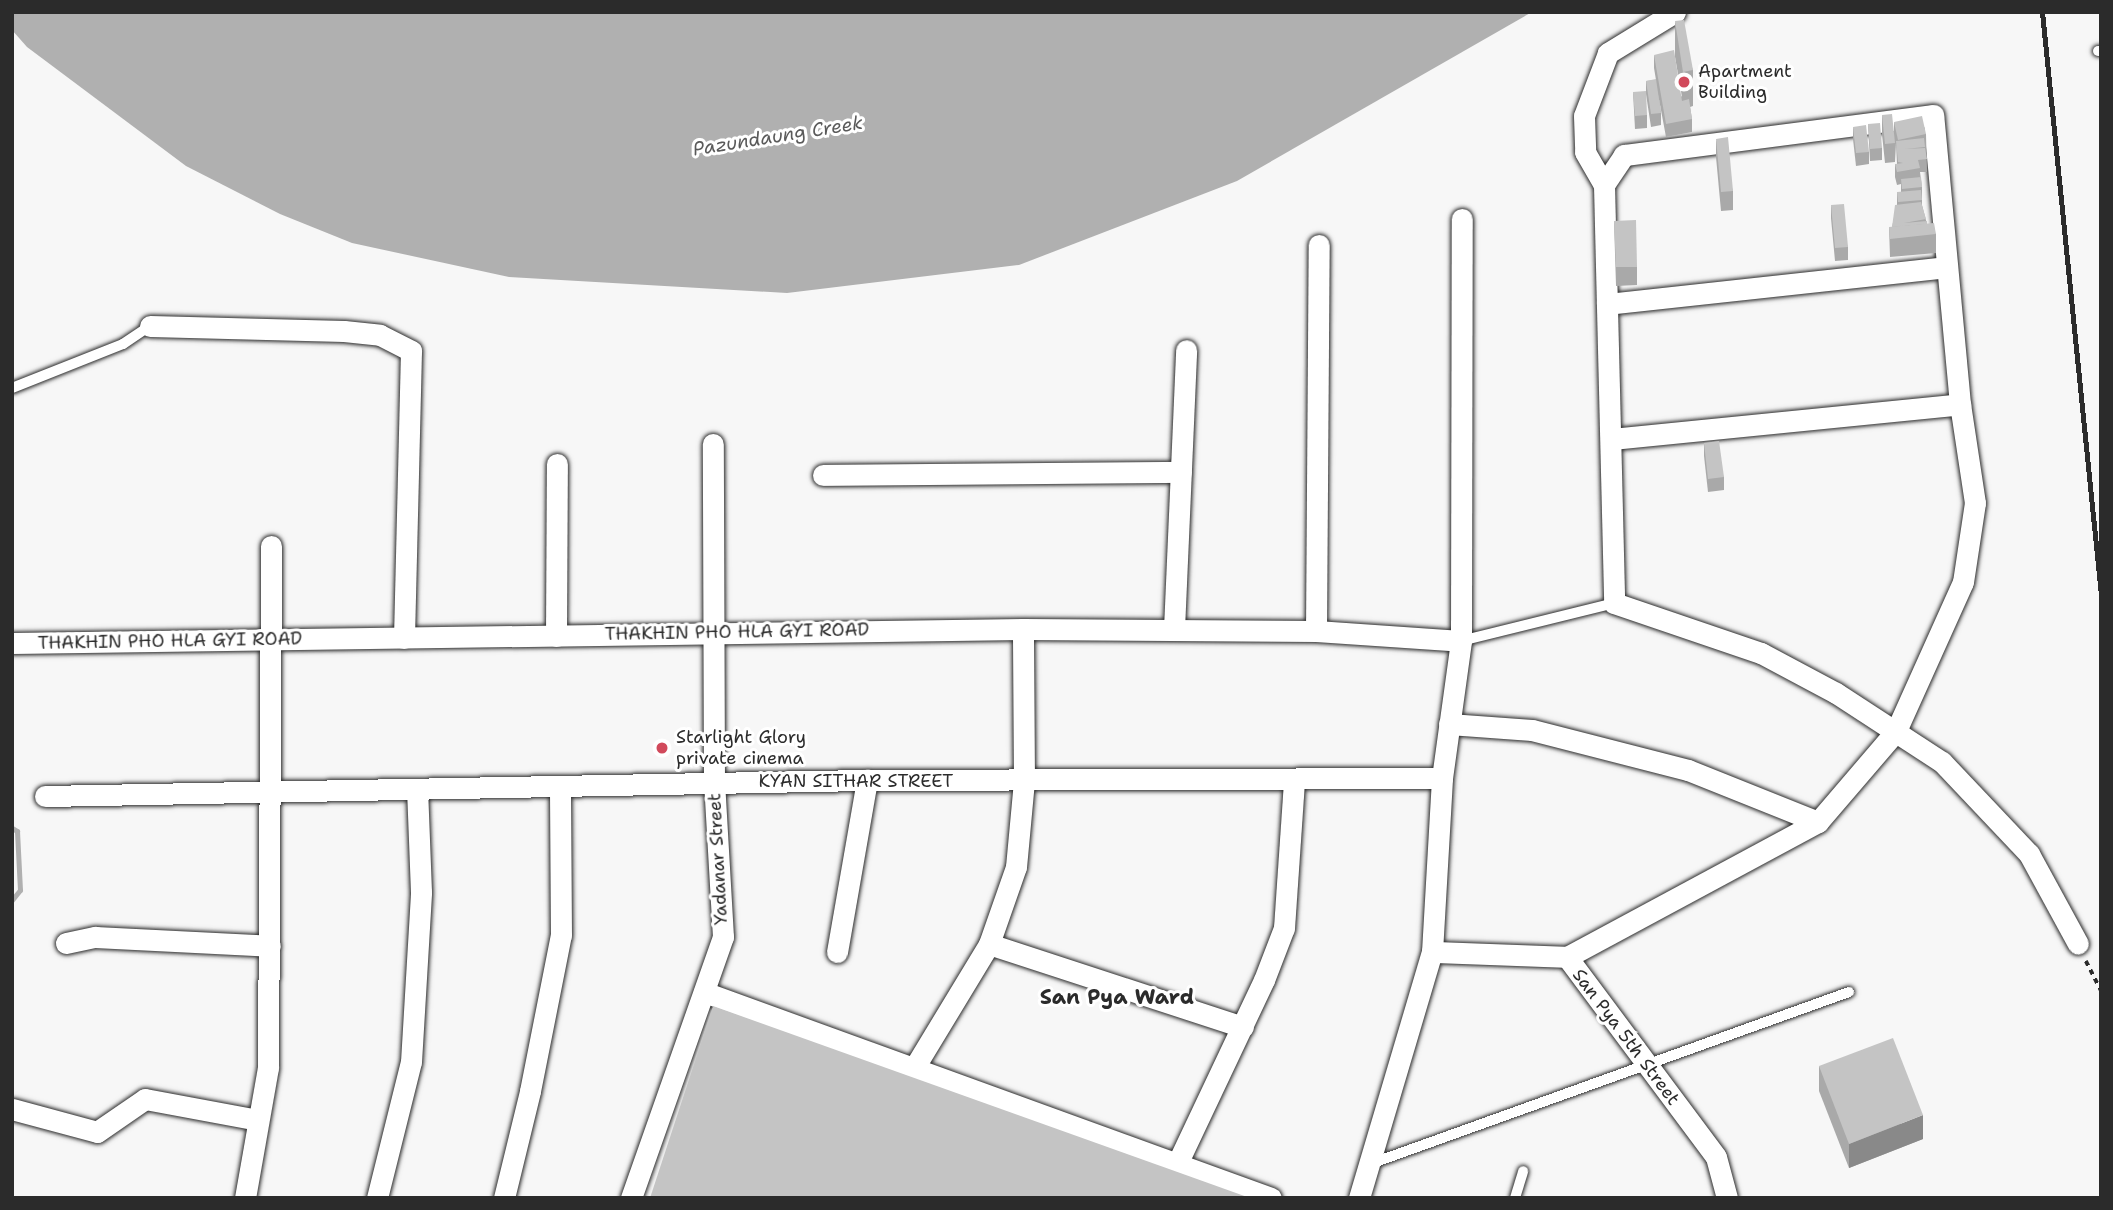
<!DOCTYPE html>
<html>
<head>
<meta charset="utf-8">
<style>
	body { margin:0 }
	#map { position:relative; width:2113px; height:1210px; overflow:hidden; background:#f7f7f7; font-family:"Shantell Sans",sans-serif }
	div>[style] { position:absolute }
	.water>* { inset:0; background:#b0b0b0 }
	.stream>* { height:5px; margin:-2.5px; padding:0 2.5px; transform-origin:2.5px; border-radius:2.5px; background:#b0b0b0 }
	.path>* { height:3.5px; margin-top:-1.75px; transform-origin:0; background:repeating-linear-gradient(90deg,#2b2b2b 0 5px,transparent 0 10px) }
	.roads { filter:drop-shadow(0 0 2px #2b2b2b) drop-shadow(0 0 2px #2b2b2b) }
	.lane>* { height:10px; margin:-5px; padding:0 5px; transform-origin:5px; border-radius:5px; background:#fff }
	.street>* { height:21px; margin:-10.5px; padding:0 10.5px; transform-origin:10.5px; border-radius:10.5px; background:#fff }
	.rail>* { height:5px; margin:-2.5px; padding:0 2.5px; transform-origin:2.5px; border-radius:2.5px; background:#2b2b2b }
	.wall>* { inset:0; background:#a9a9a9 }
	.shaded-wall>* { inset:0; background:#898989 }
	.building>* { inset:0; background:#c4c4c4 }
	.dots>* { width:19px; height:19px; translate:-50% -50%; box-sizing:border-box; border:4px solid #fff; border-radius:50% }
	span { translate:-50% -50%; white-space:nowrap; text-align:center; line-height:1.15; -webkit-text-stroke:6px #fff; paint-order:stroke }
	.poi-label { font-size:18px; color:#2b2b2b }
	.left { translate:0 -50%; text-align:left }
	.street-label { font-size:18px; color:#2b2b2b }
	.water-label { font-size:19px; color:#5a5a5a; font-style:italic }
	.quarter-label { font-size:21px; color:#2b2b2b; font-weight:700 }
	.frame { position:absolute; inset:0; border:14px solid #2b2b2b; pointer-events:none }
</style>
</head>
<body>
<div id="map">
	<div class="water">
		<i style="clip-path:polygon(12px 12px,1532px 12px,1237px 181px,1019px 265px,787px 293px,509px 277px,352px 243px,280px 214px,186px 166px,27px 47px,12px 30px)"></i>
	</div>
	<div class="stream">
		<i style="left:12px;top:828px;width:6px;rotate:31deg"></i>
		<i style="left:17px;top:831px;width:59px;rotate:87.1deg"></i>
		<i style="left:20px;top:890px;width:13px;rotate:129deg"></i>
	</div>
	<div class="path">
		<i style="left:2086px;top:961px;width:34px;rotate:63deg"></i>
	</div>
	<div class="roads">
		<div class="lane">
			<i style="left:2098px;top:51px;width:3px"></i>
			<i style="left:12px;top:388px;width:119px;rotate:-21.6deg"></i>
			<i style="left:123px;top:344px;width:32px;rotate:-34deg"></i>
			<i style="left:1461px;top:641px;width:158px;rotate:-13.9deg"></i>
			<i style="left:1370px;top:1164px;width:509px;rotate:-19.75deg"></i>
			<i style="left:1515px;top:1198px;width:28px;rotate:-73deg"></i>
		</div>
		<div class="street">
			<i style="left:1675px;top:12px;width:79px;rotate:148.5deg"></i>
			<i style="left:1608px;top:53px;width:67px;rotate:110.9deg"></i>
			<i style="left:1584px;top:116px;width:36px;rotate:88deg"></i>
			<i style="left:1585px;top:152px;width:38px;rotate:60deg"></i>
			<i style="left:1604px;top:185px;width:418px;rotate:88.6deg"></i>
			<i style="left:1614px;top:603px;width:155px;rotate:18.8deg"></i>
			<i style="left:1761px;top:653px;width:85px;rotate:28.1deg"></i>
			<i style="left:1836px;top:693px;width:126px;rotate:33.1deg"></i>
			<i style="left:1942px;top:762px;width:127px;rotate:46.6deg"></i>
			<i style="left:2029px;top:854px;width:102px;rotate:61.4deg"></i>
			<i style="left:1607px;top:304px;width:341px;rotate:-6.2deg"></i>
			<i style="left:150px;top:326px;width:194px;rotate:1.5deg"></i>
			<i style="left:344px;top:331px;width:36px;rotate:6deg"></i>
			<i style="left:380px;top:335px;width:35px;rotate:27deg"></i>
			<i style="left:411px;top:351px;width:287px;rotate:91.4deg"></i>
			<i style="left:1612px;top:439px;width:350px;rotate:-5.7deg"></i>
			<i style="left:823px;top:475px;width:358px;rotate:-0.5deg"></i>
			<i style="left:1174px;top:629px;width:279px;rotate:-87.5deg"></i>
			<i style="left:1316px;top:631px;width:386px;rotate:-89.6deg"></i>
			<i style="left:556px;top:636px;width:172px;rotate:-89.7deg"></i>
			<i style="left:12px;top:643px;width:1011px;rotate:-0.79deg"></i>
			<i style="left:1023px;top:629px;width:293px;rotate:0.4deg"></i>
			<i style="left:1316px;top:631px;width:145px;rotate:3.9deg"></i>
			<i style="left:1449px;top:724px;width:83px;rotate:4.1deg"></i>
			<i style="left:1532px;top:730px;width:161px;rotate:14.4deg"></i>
			<i style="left:1688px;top:770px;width:140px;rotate:21.8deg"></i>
			<i style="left:1818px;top:822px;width:120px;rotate:-49.4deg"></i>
			<i style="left:1896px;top:731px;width:163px;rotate:-65.8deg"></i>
			<i style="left:1963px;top:582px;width:80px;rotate:-81.4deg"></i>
			<i style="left:1975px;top:503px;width:100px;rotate:-98.6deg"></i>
			<i style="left:1960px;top:404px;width:290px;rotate:-95.3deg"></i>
			<i style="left:1933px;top:115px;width:312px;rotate:172.6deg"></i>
			<i style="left:1624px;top:155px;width:36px;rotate:124deg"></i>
			<i style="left:45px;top:796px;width:822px;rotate:-1.12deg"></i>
			<i style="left:867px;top:780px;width:575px;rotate:-0.2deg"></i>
			<i style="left:66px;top:943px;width:30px;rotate:-12deg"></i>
			<i style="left:95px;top:937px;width:175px;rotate:2.9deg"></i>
			<i style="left:989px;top:944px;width:267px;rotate:18.1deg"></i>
			<i style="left:837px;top:952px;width:175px;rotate:-80.1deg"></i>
			<i style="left:1432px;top:952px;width:135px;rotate:2.1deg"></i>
			<i style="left:1567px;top:957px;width:249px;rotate:53.3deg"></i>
			<i style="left:1716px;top:1157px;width:42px;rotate:75deg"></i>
			<i style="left:1567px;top:957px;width:285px;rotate:-28.3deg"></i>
			<i style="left:704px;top:992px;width:603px;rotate:19.97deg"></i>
			<i style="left:914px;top:1068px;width:145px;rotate:-58.8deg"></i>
			<i style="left:989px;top:944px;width:82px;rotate:-70.7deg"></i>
			<i style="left:1016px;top:867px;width:86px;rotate:-84.7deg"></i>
			<i style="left:1024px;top:781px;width:152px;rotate:-90.4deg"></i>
			<i style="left:12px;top:1109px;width:88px;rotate:15.1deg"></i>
			<i style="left:97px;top:1132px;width:58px;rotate:-34.5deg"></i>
			<i style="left:145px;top:1099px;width:115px;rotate:10.5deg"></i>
			<i style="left:1177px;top:1164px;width:204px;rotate:-64.7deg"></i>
			<i style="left:1264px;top:980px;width:56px;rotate:-69deg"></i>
			<i style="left:1284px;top:928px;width:147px;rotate:-86.1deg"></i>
			<i style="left:245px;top:1198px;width:132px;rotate:-80deg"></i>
			<i style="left:268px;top:1068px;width:522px;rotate:-89.67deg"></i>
			<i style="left:377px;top:1198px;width:140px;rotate:-76deg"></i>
			<i style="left:411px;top:1062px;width:170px;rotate:-86.6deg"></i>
			<i style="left:421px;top:892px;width:103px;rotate:-92.2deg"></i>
			<i style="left:504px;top:1198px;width:110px;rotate:-76.3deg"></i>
			<i style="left:530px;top:1091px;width:159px;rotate:-78.8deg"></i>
			<i style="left:561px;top:935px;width:147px;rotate:-90.4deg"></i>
			<i style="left:631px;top:1198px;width:277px;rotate:-70.6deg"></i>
			<i style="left:723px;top:937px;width:155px;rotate:-93.3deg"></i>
			<i style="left:714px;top:782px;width:338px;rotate:-90.2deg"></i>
			<i style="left:1359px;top:1198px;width:257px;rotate:-73.5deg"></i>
			<i style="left:1432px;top:952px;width:174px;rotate:-86.7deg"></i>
			<i style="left:1442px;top:778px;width:138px;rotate:-82.1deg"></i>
			<i style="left:1461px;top:641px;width:422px;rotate:-89.9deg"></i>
		</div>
	</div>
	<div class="rail">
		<i style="left:2042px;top:12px;width:586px;rotate:84.22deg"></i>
	</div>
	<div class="wall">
		<i style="clip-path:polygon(1675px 21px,1693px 70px,1693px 106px,1690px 107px,1692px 119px,1692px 132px,1666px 137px,1658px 94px,1661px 113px,1661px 125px,1651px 127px,1646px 94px,1646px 81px,1656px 80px,1654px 68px,1654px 55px,1682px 97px,1675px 57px)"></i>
		<i style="clip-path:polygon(1633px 92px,1647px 115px,1647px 128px,1635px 129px)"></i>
		<i style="clip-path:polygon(1882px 115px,1894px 132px,1894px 122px,1926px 134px,1927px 172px,1920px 172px,1922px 187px,1922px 205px,1927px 224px,1936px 234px,1936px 253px,1890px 257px,1889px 227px,1892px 227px,1897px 205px,1897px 192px,1901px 192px,1901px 184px,1897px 185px,1895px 177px,1895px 164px,1897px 164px,1896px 143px,1895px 162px,1885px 163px,1882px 134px)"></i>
		<i style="clip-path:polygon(1868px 124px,1882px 148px,1882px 160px,1870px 161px)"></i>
		<i style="clip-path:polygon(1853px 127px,1869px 152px,1869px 164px,1856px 166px,1853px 139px)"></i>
		<i style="clip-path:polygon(1716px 139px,1733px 191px,1733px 210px,1721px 211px,1716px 157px)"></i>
		<i style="clip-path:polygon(1831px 205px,1848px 247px,1848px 260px,1835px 261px,1831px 218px)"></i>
		<i style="clip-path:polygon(1614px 221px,1637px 267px,1637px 285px,1616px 286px)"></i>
		<i style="clip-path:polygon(1704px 443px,1724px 477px,1724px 490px,1708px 492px,1704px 456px)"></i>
		<i style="clip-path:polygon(1819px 1066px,1923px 1139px,1849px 1168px,1819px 1091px)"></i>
	</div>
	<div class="shaded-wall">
		<i style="clip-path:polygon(1923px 1115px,1923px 1139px,1849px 1168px,1849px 1144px)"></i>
	</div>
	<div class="building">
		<i style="clip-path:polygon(1684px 20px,1693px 70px,1683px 72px,1675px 21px)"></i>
		<i style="clip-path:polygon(1674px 50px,1682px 101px,1689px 99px,1692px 119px,1666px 124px,1654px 55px)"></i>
		<i style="clip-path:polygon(1656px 79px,1661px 113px,1651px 114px,1646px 81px)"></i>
		<i style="clip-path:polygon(1646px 91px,1647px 115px,1635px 116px,1633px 92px)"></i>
		<i style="clip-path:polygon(1892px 114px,1895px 143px,1885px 144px,1882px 115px)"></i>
		<i style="clip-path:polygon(1922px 116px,1926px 134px,1898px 140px,1894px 122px)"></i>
		<i style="clip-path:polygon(1880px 123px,1882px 148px,1870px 149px,1868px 124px)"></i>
		<i style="clip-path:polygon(1866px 125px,1869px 152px,1856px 153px,1853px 127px)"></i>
		<i style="clip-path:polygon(1728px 137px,1733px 191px,1721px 192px,1716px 139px)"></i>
		<i style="clip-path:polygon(1924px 138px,1925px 147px,1905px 149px,1925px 148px,1927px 159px,1918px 160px,1920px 168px,1897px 172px,1895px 164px,1903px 163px,1898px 162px,1896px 141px)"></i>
		<i style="clip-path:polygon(1921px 177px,1922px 187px,1902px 189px,1901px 179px)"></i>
		<i style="clip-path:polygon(1921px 190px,1922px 200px,1898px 202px,1897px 192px)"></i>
		<i style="clip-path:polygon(1921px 202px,1926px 219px,1904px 223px,1927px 221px,1927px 224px,1892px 227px,1895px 205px)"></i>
		<i style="clip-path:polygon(1844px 204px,1848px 247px,1835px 248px,1831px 205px)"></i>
		<i style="clip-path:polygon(1636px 220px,1637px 267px,1616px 267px,1614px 221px)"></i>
		<i style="clip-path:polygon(1934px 223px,1936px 234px,1890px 239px,1889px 227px)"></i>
		<i style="clip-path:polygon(1719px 441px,1724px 477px,1708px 479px,1704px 443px)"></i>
		<i style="clip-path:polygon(713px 1006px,1250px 1198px,650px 1198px)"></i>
		<i style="clip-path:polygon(1893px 1038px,1923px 1115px,1849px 1144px,1819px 1066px)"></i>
	</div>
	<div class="dots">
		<i style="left:1684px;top:82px;background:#d1495b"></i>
		<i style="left:662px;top:748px;background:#d1495b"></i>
	</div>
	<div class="poi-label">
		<span class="left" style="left:1698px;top:82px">Apartment<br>Building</span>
		<span class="left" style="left:676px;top:748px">Starlight Glory<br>private cinema</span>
	</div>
	<div class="street-label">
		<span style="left:737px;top:632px;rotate:-1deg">THAKHIN PHO HLA GYI ROAD</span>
		<span style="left:170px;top:641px;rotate:-1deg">THAKHIN PHO HLA GYI ROAD</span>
		<span style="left:856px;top:781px">KYAN SITHAR STREET</span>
		<span style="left:718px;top:859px;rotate:-93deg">Yadanar Street</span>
		<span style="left:1626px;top:1037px;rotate:53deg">San Pya 5th Street</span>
	</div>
	<div class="water-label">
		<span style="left:778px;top:136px;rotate:-9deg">Pazundaung Creek</span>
	</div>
	<div class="quarter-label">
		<span style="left:1117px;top:997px">San Pya Ward</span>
	</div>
	<div class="frame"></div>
</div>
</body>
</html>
